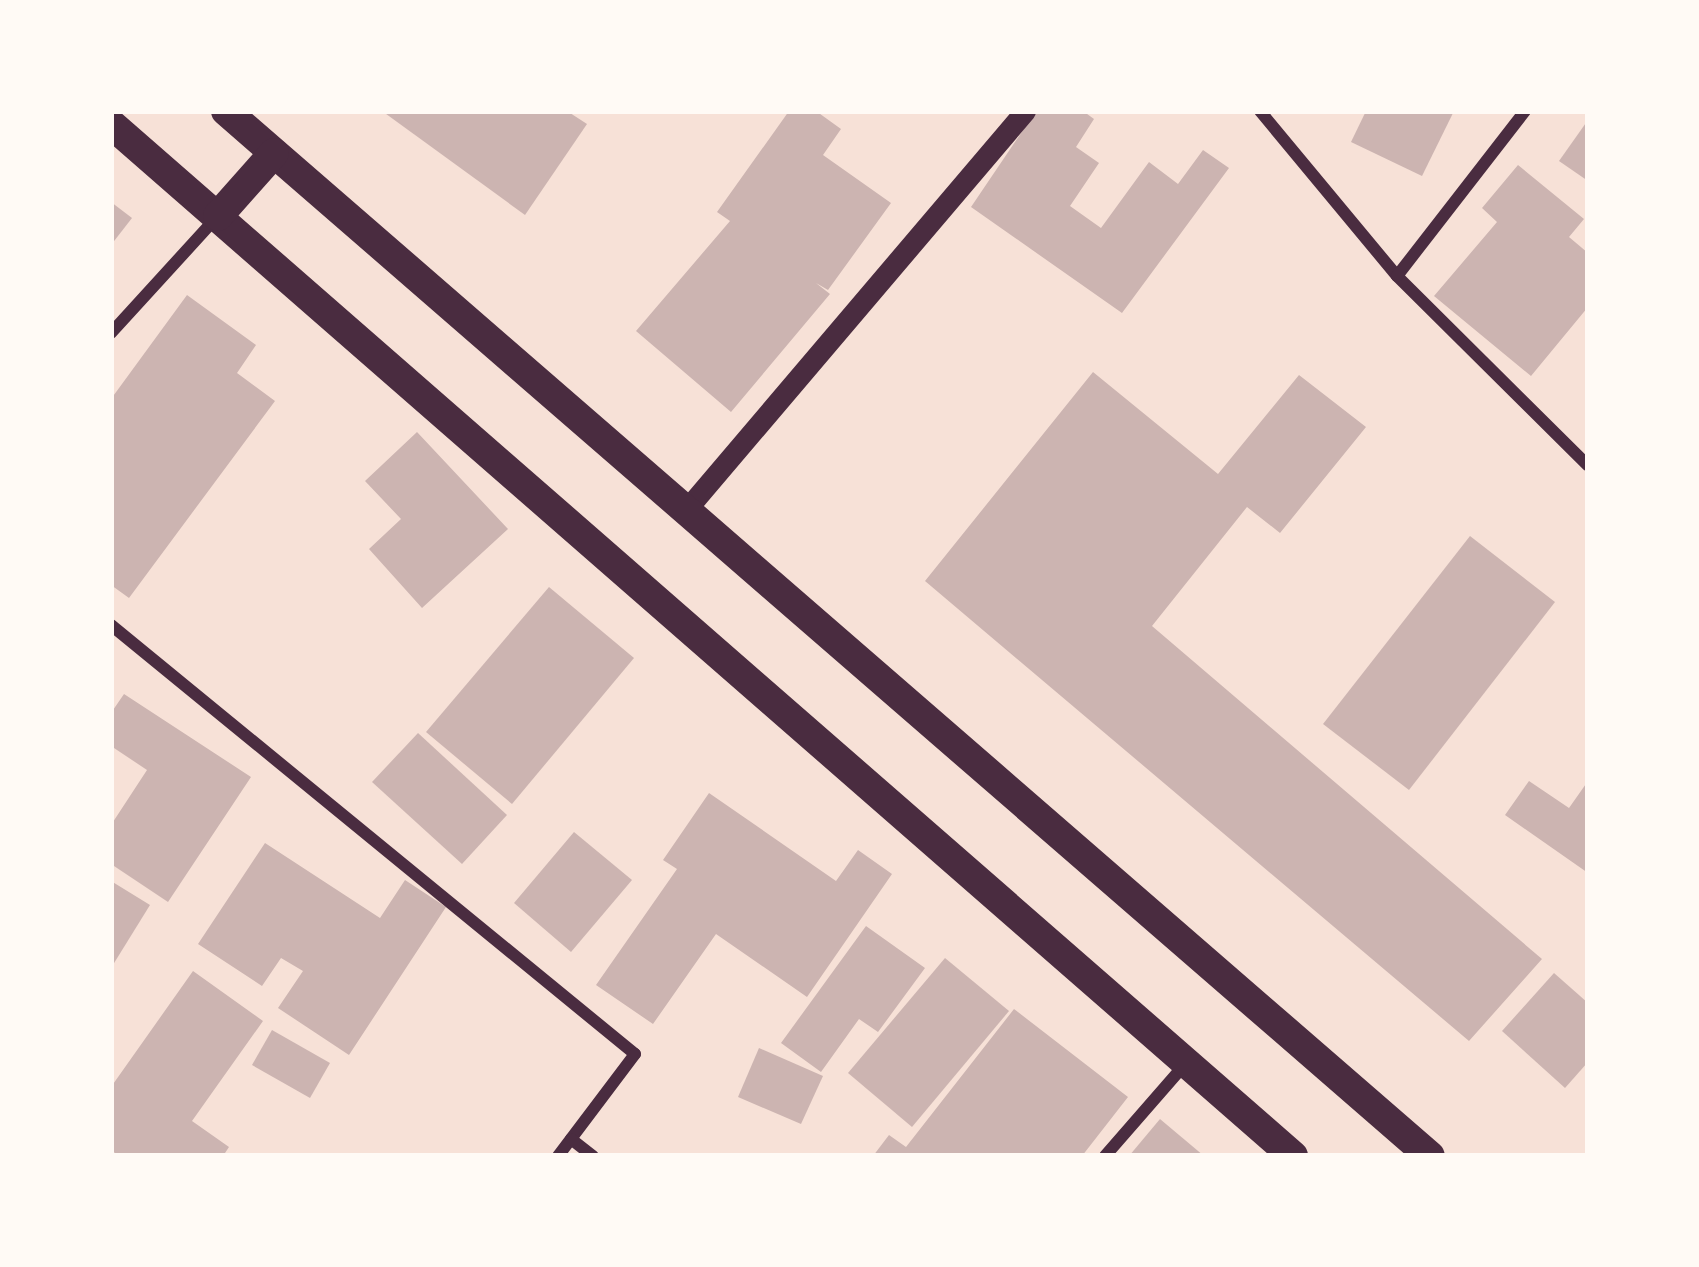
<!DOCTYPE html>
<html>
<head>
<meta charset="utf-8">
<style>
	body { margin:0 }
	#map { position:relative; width:1699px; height:1267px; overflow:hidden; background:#f7e1d7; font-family:Montserrat,sans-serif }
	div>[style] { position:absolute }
	.building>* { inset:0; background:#ccb4b1 }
	.minor>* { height:12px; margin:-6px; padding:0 6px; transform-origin:6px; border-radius:6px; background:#4a2c40 }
	.tertiary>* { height:21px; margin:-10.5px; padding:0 10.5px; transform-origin:10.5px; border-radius:10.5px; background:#4a2c40 }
	.primary>* { height:30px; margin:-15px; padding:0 15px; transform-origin:15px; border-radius:15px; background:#4a2c40 }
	span { translate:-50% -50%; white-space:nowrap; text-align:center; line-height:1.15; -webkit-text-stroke:12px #fffaf5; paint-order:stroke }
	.frame { position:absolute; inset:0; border:114px solid #fffaf5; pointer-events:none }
</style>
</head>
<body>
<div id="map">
	<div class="building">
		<i style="clip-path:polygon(382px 111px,567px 111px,587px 124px,525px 215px)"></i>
		<i style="clip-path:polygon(789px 111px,816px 111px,841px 129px,823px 155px,891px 203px,828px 290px,816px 283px,830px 294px,731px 412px,636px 331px,730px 221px,717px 212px)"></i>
		<i style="clip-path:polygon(1036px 111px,1083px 111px,1094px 119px,1076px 147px,1099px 163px,1070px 206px,1101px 228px,1149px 162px,1178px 184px,1203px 150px,1229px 168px,1122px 313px,971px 207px)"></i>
		<i style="clip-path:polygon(1366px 111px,1454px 111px,1422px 176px,1351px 142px)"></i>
		<i style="clip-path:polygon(1588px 120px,1588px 181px,1559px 161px)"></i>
		<i style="clip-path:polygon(1518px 165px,1584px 219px,1569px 237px,1588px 253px,1588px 307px,1531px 376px,1434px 296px,1497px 222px,1482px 208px)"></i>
		<i style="clip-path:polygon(111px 202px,132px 218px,111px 245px)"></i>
		<i style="clip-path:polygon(187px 295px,256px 345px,237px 373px,275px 401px,129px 598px,111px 585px,111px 399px)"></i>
		<i style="clip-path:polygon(1093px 372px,1218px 474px,1299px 375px,1366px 427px,1280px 533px,1247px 507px,1152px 626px,1542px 959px,1469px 1041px,925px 581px)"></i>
		<i style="clip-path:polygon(417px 432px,508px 529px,422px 608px,369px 549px,401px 519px,365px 481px)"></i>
		<i style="clip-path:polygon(1470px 536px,1555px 602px,1409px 790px,1323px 724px)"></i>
		<i style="clip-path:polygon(549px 587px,634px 658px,512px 804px,426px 732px)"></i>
		<i style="clip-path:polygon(124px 694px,251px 777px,168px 902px,111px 864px,111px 825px,147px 770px,111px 746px,111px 713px)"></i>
		<i style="clip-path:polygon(418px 733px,507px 815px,462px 864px,372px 782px)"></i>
		<i style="clip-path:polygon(1529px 781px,1569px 808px,1588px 781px,1588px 873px,1505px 815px)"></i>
		<i style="clip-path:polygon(709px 793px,836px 881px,858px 850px,892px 874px,807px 997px,716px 934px,653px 1024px,596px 985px,677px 869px,663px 860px)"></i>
		<i style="clip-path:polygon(574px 832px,632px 880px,571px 952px,514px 903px)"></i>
		<i style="clip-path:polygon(265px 843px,380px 918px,405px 880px,446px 907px,349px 1055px,278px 1008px,303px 971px,281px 958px,262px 986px,198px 944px)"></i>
		<i style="clip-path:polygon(111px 881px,150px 905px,111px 968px)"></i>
		<i style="clip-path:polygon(866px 926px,925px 968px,878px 1032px,859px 1019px,821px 1072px,781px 1043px)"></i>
		<i style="clip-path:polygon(945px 958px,1009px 1011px,912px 1127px,848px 1073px)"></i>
		<i style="clip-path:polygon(193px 971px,263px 1021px,192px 1121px,229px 1147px,223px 1156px,119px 1156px,111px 1150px,111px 1087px)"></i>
		<i style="clip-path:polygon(1554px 973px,1588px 1003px,1588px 1062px,1565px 1088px,1502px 1031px)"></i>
		<i style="clip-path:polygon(1014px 1009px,1128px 1097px,1082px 1156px,873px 1156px,889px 1135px,906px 1147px)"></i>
		<i style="clip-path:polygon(272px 1030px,330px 1063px,310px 1098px,252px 1065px)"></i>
		<i style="clip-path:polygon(759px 1048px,823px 1076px,801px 1124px,738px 1097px)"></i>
		<i style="clip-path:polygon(1160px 1119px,1204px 1156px,1129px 1156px)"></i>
	</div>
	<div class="minor">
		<i style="left:1260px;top:111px;width:214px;rotate:50.3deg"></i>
		<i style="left:1397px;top:276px;width:269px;rotate:44.8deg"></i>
		<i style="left:1397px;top:276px;width:209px;rotate:-52.2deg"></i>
		<i style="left:111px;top:333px;width:157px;rotate:-47.6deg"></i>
		<i style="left:111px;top:625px;width:677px;rotate:39.31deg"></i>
		<i style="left:635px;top:1054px;width:128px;rotate:127deg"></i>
		<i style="left:571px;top:1139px;width:28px;rotate:38deg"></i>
		<i style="left:1105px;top:1156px;width:123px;rotate:-48.9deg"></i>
	</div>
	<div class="tertiary">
		<i style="left:685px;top:511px;width:525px;rotate:-49.64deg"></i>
	</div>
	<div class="primary">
		<i style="left:226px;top:111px;width:1594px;rotate:40.96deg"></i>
		<i style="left:111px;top:124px;width:1569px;rotate:41.12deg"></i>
		<i style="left:218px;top:216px;width:84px;rotate:-48.4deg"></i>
	</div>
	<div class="frame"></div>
</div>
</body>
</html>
